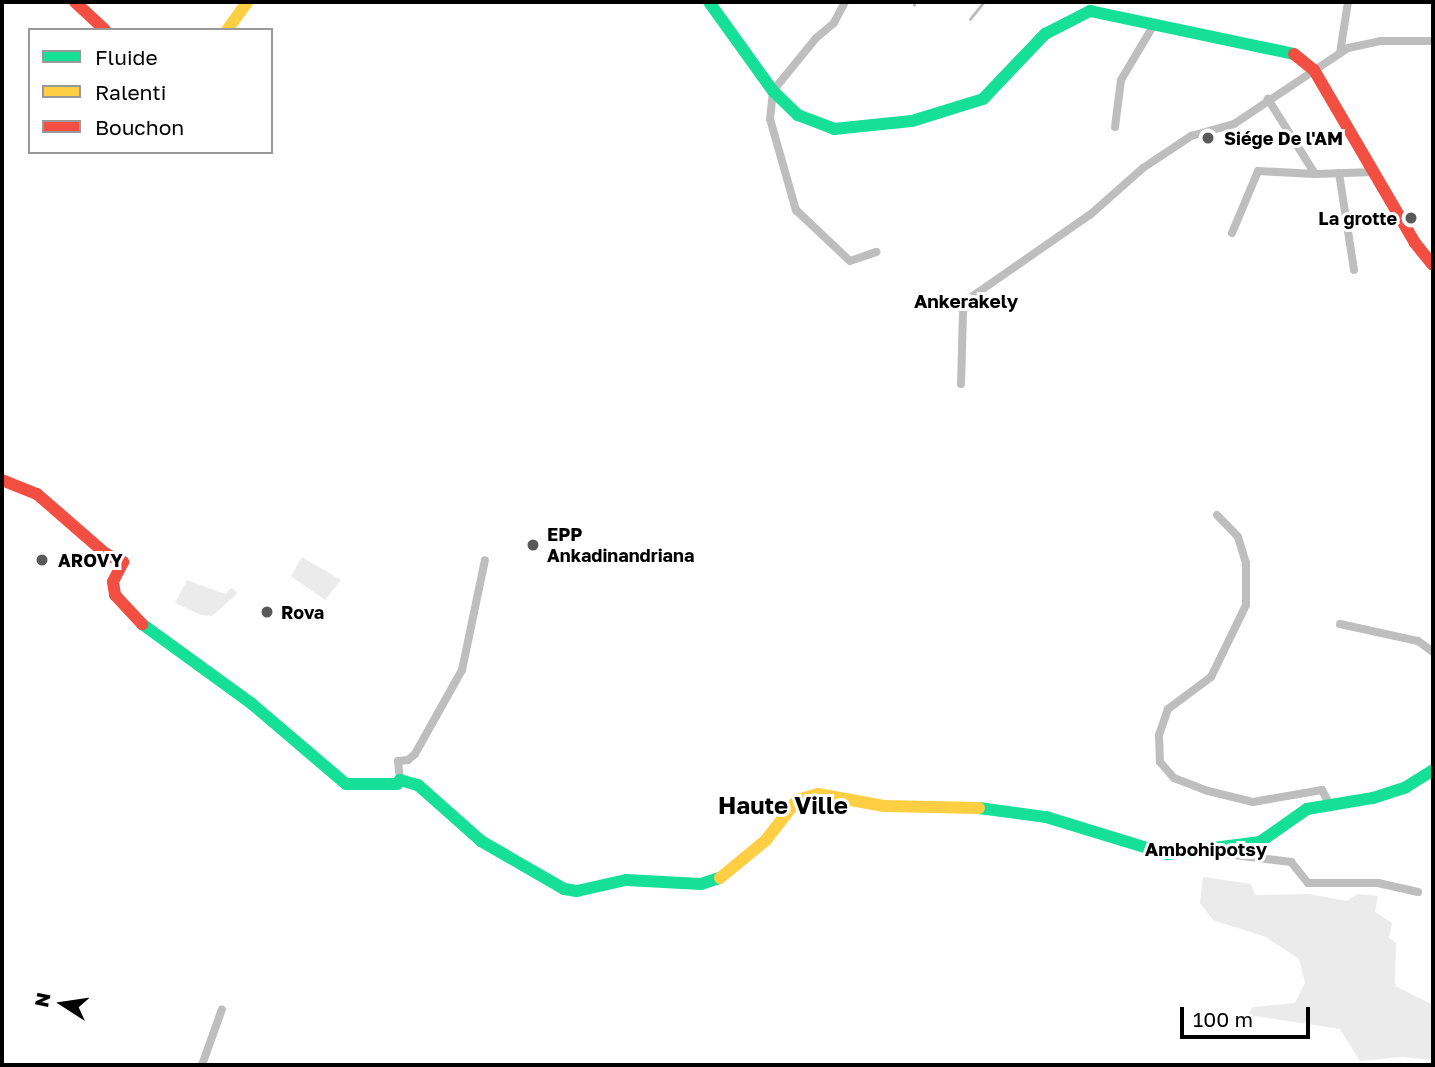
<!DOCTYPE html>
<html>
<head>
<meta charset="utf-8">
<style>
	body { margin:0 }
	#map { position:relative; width:1435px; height:1067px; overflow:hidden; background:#fff; font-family:"Golos Text",sans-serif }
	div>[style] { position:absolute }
	.green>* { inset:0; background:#ebebeb }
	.stream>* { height:2.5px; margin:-1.25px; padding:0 1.25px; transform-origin:1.25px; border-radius:1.25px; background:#bdbdbd }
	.street>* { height:8px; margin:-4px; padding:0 4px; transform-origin:4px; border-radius:4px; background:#bebebe }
	.fast>* { height:12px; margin:-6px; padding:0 6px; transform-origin:6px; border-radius:6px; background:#16e098 }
	.slow>* { height:12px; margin:-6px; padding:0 6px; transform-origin:6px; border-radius:6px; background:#ffcf43 }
	.jam>* { height:12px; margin:-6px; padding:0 6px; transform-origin:6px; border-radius:6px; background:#f24e42 }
	.dots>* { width:19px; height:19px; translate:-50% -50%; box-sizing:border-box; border:4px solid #fff; border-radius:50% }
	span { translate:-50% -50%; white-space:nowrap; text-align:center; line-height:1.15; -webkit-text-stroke:6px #fff; paint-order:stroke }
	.poi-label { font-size:18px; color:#000; font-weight:700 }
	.left { translate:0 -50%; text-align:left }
	.right { translate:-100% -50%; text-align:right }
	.neighbourhood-label { font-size:19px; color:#000; font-weight:700 }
	.district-label { font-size:24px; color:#000; font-weight:700 }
	.frame { position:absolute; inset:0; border:4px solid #000; pointer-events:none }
	.legend { position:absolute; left:28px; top:28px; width:245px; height:126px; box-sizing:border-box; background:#fff; border:2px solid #999; margin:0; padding:9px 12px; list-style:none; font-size:21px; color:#000 }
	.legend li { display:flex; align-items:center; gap:14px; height:35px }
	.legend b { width:35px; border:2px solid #999 }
	.north { position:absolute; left:28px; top:969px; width:70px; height:70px; -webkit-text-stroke:5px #fff; paint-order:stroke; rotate:282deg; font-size:19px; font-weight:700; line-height:28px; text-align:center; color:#000 }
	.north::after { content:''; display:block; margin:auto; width:24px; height:32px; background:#000; clip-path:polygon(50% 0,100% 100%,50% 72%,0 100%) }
	.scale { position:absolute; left:1180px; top:1007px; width:130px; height:32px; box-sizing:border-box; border:4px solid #000; border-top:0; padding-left:9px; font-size:21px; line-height:24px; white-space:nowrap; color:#000; -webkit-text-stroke:5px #fff; paint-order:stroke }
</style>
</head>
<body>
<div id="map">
	<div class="green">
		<i style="clip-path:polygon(302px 557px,341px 580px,325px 600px,291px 576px)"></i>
		<i style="clip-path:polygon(187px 580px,225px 594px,231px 588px,238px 593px,212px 616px,201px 615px,175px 603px)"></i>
		<i style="clip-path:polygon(1203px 877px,1251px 884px,1255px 895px,1309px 894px,1347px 901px,1358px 894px,1378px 896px,1375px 912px,1392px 923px,1389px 938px,1396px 943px,1395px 986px,1433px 1005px,1433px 1060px,1403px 1057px,1360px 1061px,1340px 1029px,1248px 1015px,1253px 1007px,1295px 1003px,1305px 983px,1299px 959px,1266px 937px,1213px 920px,1200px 903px)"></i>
	</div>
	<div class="stream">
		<i style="left:914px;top:5px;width:3px;rotate:-90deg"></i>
		<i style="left:970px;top:19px;width:22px;rotate:-51deg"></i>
	</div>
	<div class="street">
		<i style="left:845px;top:2px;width:24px;rotate:118deg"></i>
		<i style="left:834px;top:23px;width:23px;rotate:140deg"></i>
		<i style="left:816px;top:38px;width:68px;rotate:129.1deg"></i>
		<i style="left:773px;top:91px;width:28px;rotate:96deg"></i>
		<i style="left:770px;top:119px;width:95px;rotate:74.1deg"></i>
		<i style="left:796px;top:210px;width:74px;rotate:43.4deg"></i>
		<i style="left:850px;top:261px;width:28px;rotate:-19deg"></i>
		<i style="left:1340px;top:53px;width:52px;rotate:-81.1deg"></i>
		<i style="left:1115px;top:127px;width:47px;rotate:-82.7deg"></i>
		<i style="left:1121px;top:80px;width:66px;rotate:-59.2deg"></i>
		<i style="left:1339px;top:173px;width:98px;rotate:81.2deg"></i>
		<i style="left:1315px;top:174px;width:60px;rotate:-1.9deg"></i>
		<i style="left:1232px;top:233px;width:67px;rotate:-67.2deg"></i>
		<i style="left:1258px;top:171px;width:57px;rotate:3deg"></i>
		<i style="left:1315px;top:174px;width:89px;rotate:-122.1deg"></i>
		<i style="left:961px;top:384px;width:73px;rotate:-88.4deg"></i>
		<i style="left:963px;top:311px;width:15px;rotate:-62deg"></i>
		<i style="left:970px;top:298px;width:147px;rotate:-34.8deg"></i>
		<i style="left:1091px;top:214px;width:69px;rotate:-41.5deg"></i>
		<i style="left:1143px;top:168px;width:58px;rotate:-33.7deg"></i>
		<i style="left:1191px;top:136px;width:45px;rotate:-15.6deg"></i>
		<i style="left:1234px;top:124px;width:137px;rotate:-33.7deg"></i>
		<i style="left:1348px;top:48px;width:33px;rotate:-12deg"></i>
		<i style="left:1380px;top:41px;width:53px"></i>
		<i style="left:1217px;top:515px;width:30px;rotate:46deg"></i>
		<i style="left:1238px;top:537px;width:27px;rotate:73deg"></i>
		<i style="left:1246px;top:563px;width:42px;rotate:90deg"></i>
		<i style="left:1246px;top:605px;width:80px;rotate:115.9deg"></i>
		<i style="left:1211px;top:677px;width:54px;rotate:143.3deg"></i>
		<i style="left:1168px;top:709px;width:28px;rotate:109deg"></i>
		<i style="left:1159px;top:735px;width:27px;rotate:88deg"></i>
		<i style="left:1160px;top:762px;width:21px;rotate:49deg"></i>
		<i style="left:1174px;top:778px;width:36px;rotate:21deg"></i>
		<i style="left:1208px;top:791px;width:46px;rotate:13.7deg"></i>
		<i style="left:1253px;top:802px;width:70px;rotate:-9.9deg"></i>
		<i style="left:1322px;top:790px;width:19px;rotate:62deg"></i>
		<i style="left:1340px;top:624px;width:80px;rotate:12.3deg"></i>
		<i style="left:1418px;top:641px;width:19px;rotate:36deg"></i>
		<i style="left:400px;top:780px;width:19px;rotate:-96deg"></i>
		<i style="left:398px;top:761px;width:10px;rotate:-6deg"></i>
		<i style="left:408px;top:760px;width:9px;rotate:-41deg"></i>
		<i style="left:415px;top:754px;width:96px;rotate:-60.8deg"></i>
		<i style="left:462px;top:670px;width:112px;rotate:-78.2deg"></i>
		<i style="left:1210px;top:852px;width:82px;rotate:7deg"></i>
		<i style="left:1291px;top:862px;width:27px;rotate:51deg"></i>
		<i style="left:1308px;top:883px;width:70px"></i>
		<i style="left:1378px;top:883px;width:41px;rotate:12.7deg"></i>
		<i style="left:202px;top:1065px;width:59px;rotate:-70.3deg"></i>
	</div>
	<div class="fast">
		<i style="left:709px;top:2px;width:110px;rotate:54.3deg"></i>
		<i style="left:773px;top:91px;width:35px;rotate:44deg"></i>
		<i style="left:798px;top:115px;width:39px;rotate:21deg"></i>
		<i style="left:834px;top:129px;width:78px;rotate:-5.9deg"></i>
		<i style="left:912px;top:121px;width:74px;rotate:-17.2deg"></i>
		<i style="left:983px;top:99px;width:90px;rotate:-46.4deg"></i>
		<i style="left:1045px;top:34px;width:51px;rotate:-27.1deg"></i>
		<i style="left:1090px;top:11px;width:208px;rotate:11.9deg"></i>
		<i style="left:142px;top:624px;width:136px;rotate:36deg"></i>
		<i style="left:252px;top:704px;width:123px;rotate:40.4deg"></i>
		<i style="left:346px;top:784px;width:51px"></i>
		<i style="left:397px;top:784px;width:5px;rotate:-53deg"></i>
		<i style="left:400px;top:780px;width:19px;rotate:16deg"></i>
		<i style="left:418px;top:785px;width:84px;rotate:41.6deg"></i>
		<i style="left:481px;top:841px;width:96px;rotate:30deg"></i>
		<i style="left:564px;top:889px;width:13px;rotate:9deg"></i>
		<i style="left:577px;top:891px;width:50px;rotate:-12.7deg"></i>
		<i style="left:626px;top:880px;width:75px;rotate:3.1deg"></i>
		<i style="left:701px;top:884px;width:20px;rotate:-18deg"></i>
		<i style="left:979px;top:808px;width:68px;rotate:7.7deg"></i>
		<i style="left:1046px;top:817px;width:127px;rotate:17deg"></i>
		<i style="left:1167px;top:854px;width:94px;rotate:-7.4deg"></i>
		<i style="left:1260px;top:842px;width:57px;rotate:-35.1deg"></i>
		<i style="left:1307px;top:809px;width:67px;rotate:-9.5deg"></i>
		<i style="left:1373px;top:798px;width:35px;rotate:-18deg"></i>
		<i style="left:1406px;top:787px;width:32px;rotate:-32deg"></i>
	</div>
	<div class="slow">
		<i style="left:227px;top:30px;width:34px;rotate:-54deg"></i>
		<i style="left:720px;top:878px;width:60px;rotate:-39.6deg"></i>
		<i style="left:766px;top:840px;width:51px;rotate:-52.2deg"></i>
		<i style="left:797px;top:800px;width:22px;rotate:-16deg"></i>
		<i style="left:818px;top:794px;width:67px;rotate:10.3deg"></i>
		<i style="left:884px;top:806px;width:95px;rotate:1.2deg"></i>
	</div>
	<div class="jam">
		<i style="left:75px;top:2px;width:41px;rotate:43deg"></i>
		<i style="left:1294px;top:54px;width:26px;rotate:39deg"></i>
		<i style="left:1314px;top:70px;width:200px;rotate:59.7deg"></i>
		<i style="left:1415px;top:243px;width:28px;rotate:51deg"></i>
		<i style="left:2px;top:480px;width:38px;rotate:22deg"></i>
		<i style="left:37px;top:494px;width:91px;rotate:41deg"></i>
		<i style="left:106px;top:554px;width:19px;rotate:25deg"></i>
		<i style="left:123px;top:562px;width:22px;rotate:117deg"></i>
		<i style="left:113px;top:582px;width:13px;rotate:81deg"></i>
		<i style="left:115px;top:595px;width:40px;rotate:47deg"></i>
	</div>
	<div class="dots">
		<i style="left:1208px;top:138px;background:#595959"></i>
		<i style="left:1411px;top:218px;background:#595959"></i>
		<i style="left:533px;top:545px;background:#595959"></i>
		<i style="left:42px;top:560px;background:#595959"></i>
		<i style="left:267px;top:612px;background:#595959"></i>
	</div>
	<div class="poi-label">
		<span class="left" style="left:1224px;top:138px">Siége De l'AM</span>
		<span class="right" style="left:1397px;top:218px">La grotte</span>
		<span class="left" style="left:547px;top:545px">EPP<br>Ankadinandriana</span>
		<span class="left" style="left:58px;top:560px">AROVY</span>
		<span class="left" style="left:281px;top:612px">Rova</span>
	</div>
	<div class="neighbourhood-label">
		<span style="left:966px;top:301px">Ankerakely</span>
		<span style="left:1206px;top:849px">Ambohipotsy</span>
	</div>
	<div class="district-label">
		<span style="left:783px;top:805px">Haute Ville</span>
	</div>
	<div class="frame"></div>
	<ul class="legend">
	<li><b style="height:9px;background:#16e098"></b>Fluide</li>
	<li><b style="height:9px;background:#ffcf43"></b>Ralenti</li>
	<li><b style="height:9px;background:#f24e42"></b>Bouchon</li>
	</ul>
	<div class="north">N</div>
	<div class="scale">100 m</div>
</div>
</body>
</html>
